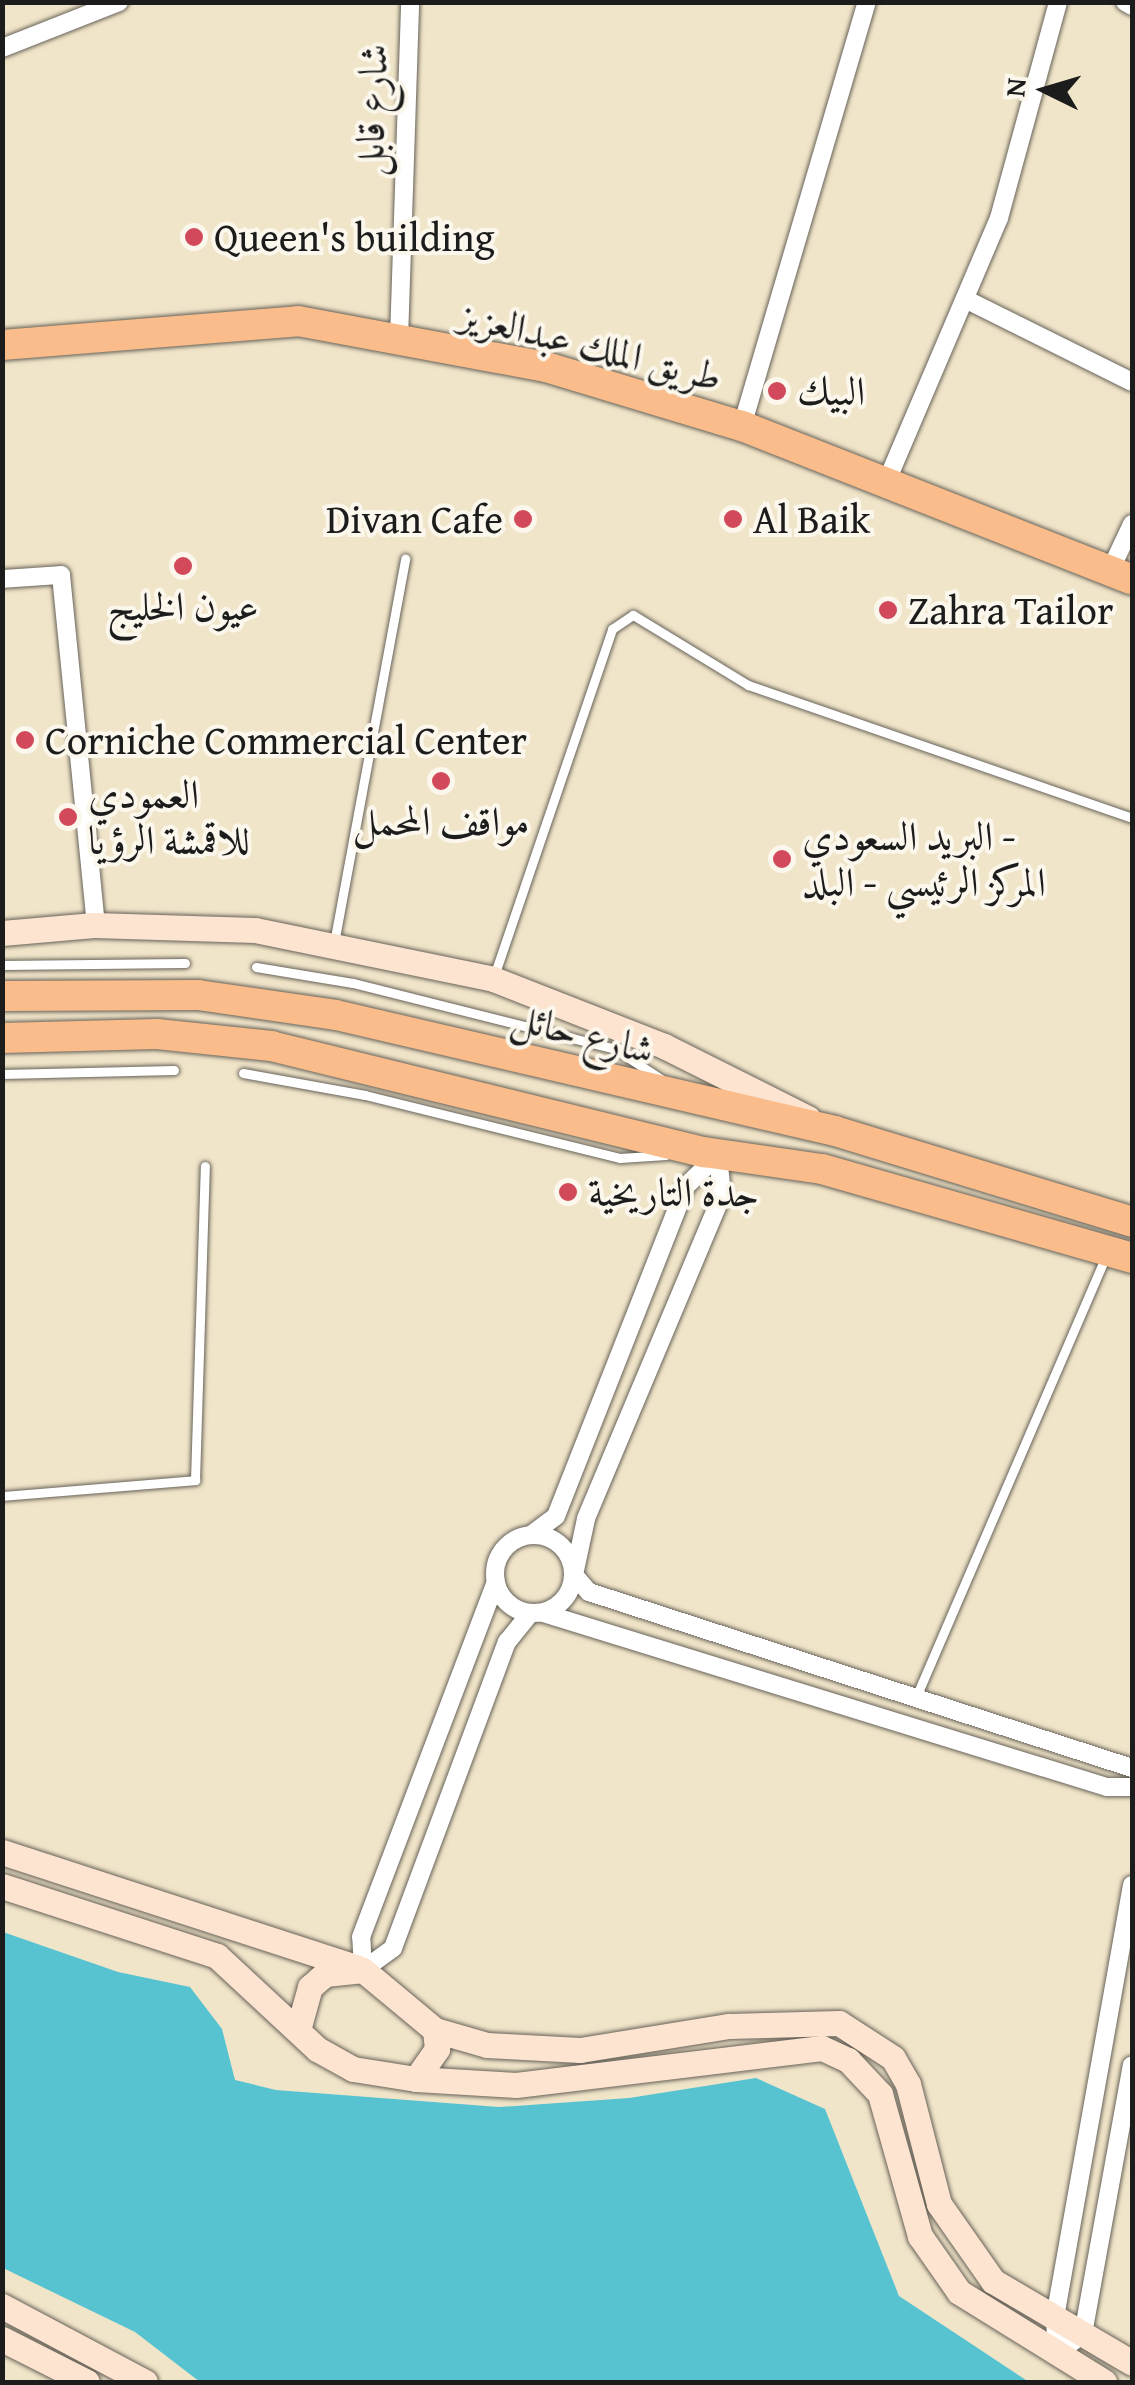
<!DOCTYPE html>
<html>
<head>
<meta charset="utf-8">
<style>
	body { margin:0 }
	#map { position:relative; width:1135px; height:2385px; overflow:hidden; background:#f1e5c9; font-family:"Gentium Book Plus",Amiri,serif }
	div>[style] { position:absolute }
	.water>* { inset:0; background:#57c3d1 }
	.roads { filter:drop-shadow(0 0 2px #676259) drop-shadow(0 0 2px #676259) }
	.lane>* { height:9px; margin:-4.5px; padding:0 4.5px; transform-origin:4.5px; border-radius:4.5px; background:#fff }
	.street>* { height:18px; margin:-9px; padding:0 9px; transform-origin:9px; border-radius:9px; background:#fff }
	.street>.ring { margin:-9px; padding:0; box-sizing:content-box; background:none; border:18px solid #fff; border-radius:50% }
	.secondary>* { height:25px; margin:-12.5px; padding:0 12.5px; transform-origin:12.5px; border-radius:12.5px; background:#fde4d0 }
	.primary>* { height:30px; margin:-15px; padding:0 15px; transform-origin:15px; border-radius:15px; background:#f9bc8a }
	.dots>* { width:28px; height:28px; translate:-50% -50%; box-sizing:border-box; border:5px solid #fbf7ec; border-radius:50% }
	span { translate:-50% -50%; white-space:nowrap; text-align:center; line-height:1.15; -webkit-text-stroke:8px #fbf7ec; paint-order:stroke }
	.street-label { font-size:40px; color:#1c1c1c }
	.poi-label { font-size:40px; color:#1c1c1c }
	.left { translate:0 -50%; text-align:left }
	.right { translate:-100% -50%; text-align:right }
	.frame { position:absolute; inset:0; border:5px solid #1c1c1c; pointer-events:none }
	.north { position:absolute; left:995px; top:40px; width:100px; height:100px; -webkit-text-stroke:8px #fbf7ec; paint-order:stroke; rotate:275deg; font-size:28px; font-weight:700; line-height:40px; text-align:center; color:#1c1c1c }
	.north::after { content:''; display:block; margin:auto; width:35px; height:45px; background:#1c1c1c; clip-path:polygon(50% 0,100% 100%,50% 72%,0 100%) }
</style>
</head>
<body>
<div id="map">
	<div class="water">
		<i style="clip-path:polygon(3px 1932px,118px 1972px,190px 1987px,222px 2029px,235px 2080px,276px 2090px,499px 2107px,629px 2098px,756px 2078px,825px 2109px,899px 2296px,1029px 2382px,200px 2382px,135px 2332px,3px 2268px)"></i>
	</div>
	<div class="roads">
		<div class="lane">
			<i style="left:334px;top:943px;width:391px;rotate:-79.5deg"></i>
			<i style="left:2px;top:965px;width:183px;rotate:-0.6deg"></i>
			<i style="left:256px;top:967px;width:98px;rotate:9.4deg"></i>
			<i style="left:353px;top:983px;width:270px;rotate:14.1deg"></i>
			<i style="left:615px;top:1049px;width:55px;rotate:33.1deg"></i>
			<i style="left:494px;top:976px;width:367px;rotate:-71.2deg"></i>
			<i style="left:612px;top:629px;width:25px;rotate:-34deg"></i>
			<i style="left:633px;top:615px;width:135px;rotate:31.3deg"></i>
			<i style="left:748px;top:685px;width:406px;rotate:19.1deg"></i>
			<i style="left:243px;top:1073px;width:124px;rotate:10.2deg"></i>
			<i style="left:365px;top:1095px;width:263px;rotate:13.9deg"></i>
			<i style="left:620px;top:1158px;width:46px;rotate:-3.7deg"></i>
			<i style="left:2px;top:1074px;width:172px;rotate:-1.3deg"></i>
			<i style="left:2px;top:1496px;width:194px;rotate:-4.7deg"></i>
			<i style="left:195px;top:1480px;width:314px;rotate:-88.2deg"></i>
			<i style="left:916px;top:1697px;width:481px;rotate:-66.7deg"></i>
		</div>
		<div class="street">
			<i style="left:1125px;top:2px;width:8px;rotate:30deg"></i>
			<i style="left:2px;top:48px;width:126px;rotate:-21.5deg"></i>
			<i style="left:967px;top:300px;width:184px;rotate:26.4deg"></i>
			<i style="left:399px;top:339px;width:337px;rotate:-88.1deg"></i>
			<i style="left:742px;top:426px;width:442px;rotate:-73.6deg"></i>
			<i style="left:886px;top:483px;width:288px;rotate:-66.9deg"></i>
			<i style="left:999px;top:218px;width:224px;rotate:-74.7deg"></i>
			<i style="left:1110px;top:571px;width:52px;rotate:-64.9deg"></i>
			<i style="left:2px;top:579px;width:59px;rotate:-3.9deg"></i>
			<i style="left:61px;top:575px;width:353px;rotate:84.3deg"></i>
			<i style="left:718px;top:1155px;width:40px;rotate:84.3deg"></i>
			<i style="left:722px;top:1195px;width:351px;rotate:112.8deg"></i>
			<i style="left:586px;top:1519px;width:57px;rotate:102.1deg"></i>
			<i style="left:574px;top:1575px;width:23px;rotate:49deg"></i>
			<i style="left:589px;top:1592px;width:571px;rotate:17.96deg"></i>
			<i class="ring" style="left:495px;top:1535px;width:60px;height:60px"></i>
			<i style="left:531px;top:1535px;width:31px;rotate:-37deg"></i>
			<i style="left:556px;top:1516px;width:355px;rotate:-68.5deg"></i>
			<i style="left:686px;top:1186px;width:45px;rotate:-44.1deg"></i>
			<i style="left:543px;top:1613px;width:590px;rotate:17.15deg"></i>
			<i style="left:1107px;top:1787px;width:25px"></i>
			<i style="left:1132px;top:1885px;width:440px;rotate:100.1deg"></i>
			<i style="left:1055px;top:2318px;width:36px;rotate:87deg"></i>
			<i style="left:1057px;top:2354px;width:33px;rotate:-38deg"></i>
			<i style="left:1083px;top:2334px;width:273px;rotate:-79.7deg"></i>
			<i style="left:363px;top:1970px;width:33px;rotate:-93deg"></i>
			<i style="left:361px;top:1937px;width:380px;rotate:-69.2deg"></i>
			<i style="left:363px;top:1970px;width:37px;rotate:-36deg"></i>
			<i style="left:393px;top:1948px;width:327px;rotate:-69.6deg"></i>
			<i style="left:507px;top:1642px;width:36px;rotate:-51deg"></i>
		</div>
		<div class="secondary">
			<i style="left:2px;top:933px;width:92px;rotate:-5deg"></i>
			<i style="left:94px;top:925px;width:161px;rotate:1.8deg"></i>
			<i style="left:255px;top:930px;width:243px;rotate:11.6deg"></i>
			<i style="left:493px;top:979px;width:184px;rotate:21.4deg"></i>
			<i style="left:664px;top:1046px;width:161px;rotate:26.6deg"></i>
			<i style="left:2px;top:1852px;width:374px;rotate:18deg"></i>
			<i style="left:2px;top:1886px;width:226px;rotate:18deg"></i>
			<i style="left:217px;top:1956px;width:137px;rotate:42.9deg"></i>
			<i style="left:317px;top:2049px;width:41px;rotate:29.1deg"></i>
			<i style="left:353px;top:2069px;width:64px;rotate:9deg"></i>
			<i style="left:416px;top:2079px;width:37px;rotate:-55deg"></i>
			<i style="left:437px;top:2049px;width:19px;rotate:-96deg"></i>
			<i style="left:435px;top:2030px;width:94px;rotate:-140.2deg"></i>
			<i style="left:363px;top:1970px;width:38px;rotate:174deg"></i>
			<i style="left:325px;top:1974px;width:20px;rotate:139deg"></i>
			<i style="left:310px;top:1987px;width:45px;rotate:105.6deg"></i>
			<i style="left:435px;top:2030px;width:54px;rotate:16.1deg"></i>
			<i style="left:487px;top:2045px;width:93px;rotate:3.1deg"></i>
			<i style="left:580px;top:2050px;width:151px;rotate:-9.2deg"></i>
			<i style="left:729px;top:2026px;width:110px;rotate:-1.6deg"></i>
			<i style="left:839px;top:2023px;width:64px;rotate:32.9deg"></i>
			<i style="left:893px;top:2058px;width:30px;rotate:60deg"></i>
			<i style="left:908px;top:2084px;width:124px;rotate:75.5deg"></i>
			<i style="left:939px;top:2204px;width:94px;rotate:55deg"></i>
			<i style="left:993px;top:2281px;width:161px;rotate:30.5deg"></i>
			<i style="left:416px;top:2079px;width:100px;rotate:3.4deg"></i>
			<i style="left:516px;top:2085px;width:308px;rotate:-6.9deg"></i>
			<i style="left:822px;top:2048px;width:29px;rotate:25deg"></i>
			<i style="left:848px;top:2060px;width:47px;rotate:46.7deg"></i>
			<i style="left:880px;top:2094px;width:148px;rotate:74.3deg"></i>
			<i style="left:920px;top:2236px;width:68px;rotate:55.1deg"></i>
			<i style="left:959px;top:2292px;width:171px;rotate:31.8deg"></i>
			<i style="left:2px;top:2306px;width:162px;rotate:28deg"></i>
			<i style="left:2px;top:2339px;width:95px;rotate:26.8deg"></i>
		</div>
		<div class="primary">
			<i style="left:2px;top:345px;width:297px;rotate:-4.6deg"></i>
			<i style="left:298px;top:321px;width:252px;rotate:10.5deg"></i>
			<i style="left:546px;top:367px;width:205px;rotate:16.8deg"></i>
			<i style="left:742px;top:426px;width:419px;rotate:21.5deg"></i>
			<i style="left:2px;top:996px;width:196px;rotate:-0.3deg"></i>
			<i style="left:198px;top:995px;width:139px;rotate:8.2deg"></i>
			<i style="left:336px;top:1015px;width:512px;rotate:13.09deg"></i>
			<i style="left:835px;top:1131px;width:311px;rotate:17deg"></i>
			<i style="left:2px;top:1038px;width:155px;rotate:-1.5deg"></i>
			<i style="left:157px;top:1034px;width:115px;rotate:6deg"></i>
			<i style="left:271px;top:1046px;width:446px;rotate:13.8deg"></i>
			<i style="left:704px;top:1152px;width:119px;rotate:8.2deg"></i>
			<i style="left:822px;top:1169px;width:323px;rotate:16deg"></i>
		</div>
	</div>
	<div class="dots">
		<i style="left:194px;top:237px;background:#d1495b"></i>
		<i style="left:777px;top:391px;background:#d1495b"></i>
		<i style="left:523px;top:519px;background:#d1495b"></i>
		<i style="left:733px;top:519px;background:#d1495b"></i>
		<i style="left:183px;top:566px;background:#d1495b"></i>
		<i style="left:888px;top:610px;background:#d1495b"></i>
		<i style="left:25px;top:740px;background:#d1495b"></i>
		<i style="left:441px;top:781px;background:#d1495b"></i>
		<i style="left:68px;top:817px;background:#d1495b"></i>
		<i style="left:782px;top:859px;background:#d1495b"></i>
		<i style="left:568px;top:1192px;background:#d1495b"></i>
	</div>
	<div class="street-label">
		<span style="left:371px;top:110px;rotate:-88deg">شارع قابل</span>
		<span style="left:591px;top:345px;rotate:14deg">طريق الملك عبدالعزيز</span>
		<span style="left:583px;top:1033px;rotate:14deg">شارع حائل</span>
	</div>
	<div class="poi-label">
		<span class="left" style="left:214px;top:237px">Queen's building</span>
		<span class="left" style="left:797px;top:391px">البيك</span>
		<span class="right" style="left:503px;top:519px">Divan Cafe</span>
		<span class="left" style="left:753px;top:519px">Al Baik</span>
		<span style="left:183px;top:606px">عيون الخليج</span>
		<span class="left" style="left:908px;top:610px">Zahra Tailor</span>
		<span class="left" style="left:45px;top:740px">Corniche Commercial Center</span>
		<span class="left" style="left:88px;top:817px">العمودي<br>للاقمشة الرؤيا</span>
		<span style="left:441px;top:821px">مواقف المحمل</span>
		<span class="left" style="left:802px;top:859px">البريد السعودي -<br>المركز الرئيسي - البلد</span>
		<span class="left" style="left:588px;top:1192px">جدة التاريخية</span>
	</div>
	<div class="frame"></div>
	<div class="north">N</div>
</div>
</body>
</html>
